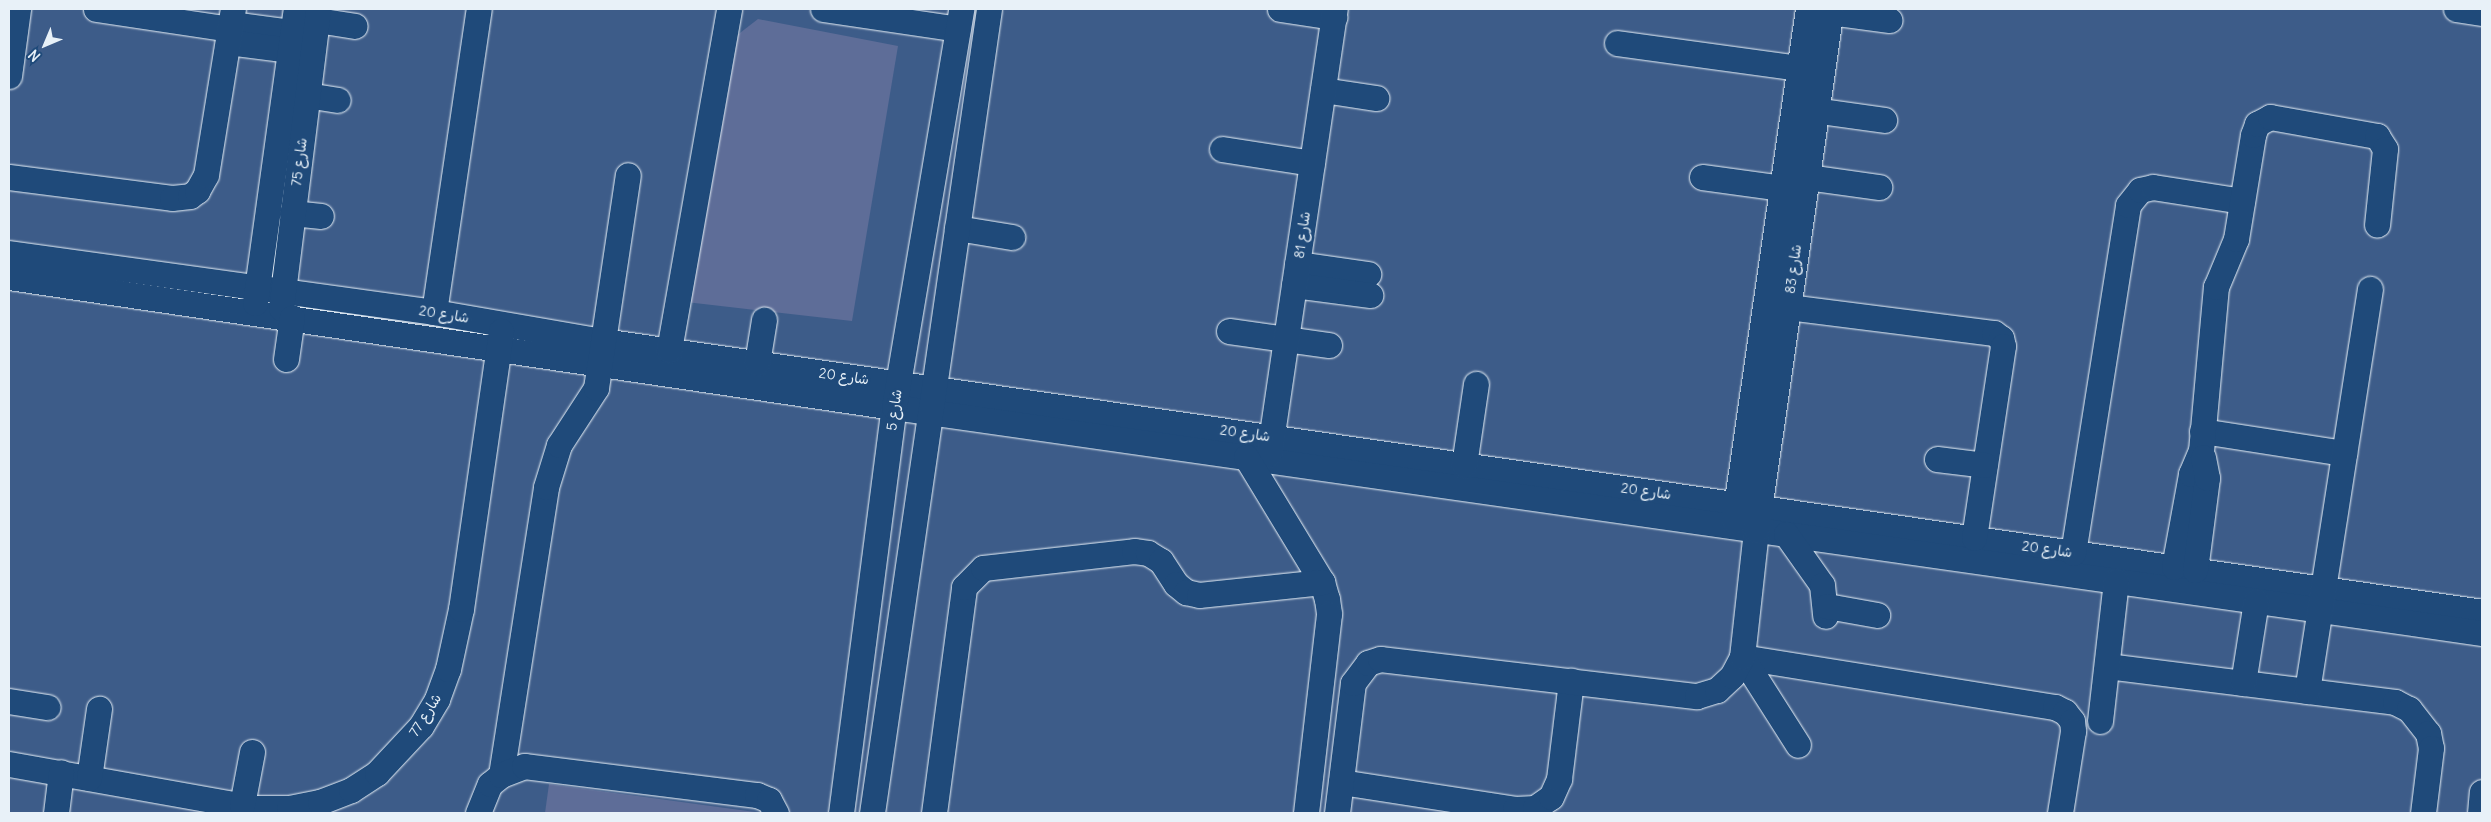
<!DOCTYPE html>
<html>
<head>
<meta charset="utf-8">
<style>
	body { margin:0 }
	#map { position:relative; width:2491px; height:822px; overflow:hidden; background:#2b5080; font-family:Delius,"Playpen Sans Arabic",sans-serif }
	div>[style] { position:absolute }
	.built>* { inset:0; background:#3d5c89 }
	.building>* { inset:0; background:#5e6d98 }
	.roads { filter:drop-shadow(0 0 1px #e8f1f8) drop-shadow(0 0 1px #e8f1f8) }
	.minor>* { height:25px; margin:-12.5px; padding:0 12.5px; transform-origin:12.5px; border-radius:12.5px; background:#1f4a7a }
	span { translate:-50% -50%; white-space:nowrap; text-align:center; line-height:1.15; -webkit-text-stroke:5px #1f4a7a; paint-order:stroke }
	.street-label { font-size:14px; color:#e8f1f8 }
	.frame { position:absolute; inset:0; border:10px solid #e8f1f8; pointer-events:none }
	.north { position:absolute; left:20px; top:20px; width:50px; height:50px; -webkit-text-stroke:4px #1f4a7a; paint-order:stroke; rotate:225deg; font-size:14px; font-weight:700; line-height:20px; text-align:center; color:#e8f1f8 }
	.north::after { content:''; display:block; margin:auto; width:18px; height:22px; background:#e8f1f8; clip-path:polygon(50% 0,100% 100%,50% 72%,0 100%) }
</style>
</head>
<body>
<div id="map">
	<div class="built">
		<i style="clip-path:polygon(9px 9px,2482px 9px,2482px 813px,9px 813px)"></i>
	</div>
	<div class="building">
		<i style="clip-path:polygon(758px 19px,898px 46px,852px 321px,686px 302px,727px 43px)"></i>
		<i style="clip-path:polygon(549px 784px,755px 812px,755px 813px,545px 813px)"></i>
	</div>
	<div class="roads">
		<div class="minor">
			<i style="left:96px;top:9px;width:135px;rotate:8.5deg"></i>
			<i style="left:823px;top:9px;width:136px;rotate:8.4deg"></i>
			<i style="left:1280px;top:9px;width:55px;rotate:8.4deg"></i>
			<i style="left:2456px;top:9px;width:26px;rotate:9deg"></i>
			<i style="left:1830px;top:12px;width:60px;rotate:7.7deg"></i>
			<i style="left:317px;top:20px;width:38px;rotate:9deg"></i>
			<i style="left:231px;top:24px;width:62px;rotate:7.5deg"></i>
			<i style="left:228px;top:42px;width:63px;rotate:7.4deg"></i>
			<i style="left:1617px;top:43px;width:185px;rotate:7.8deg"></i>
			<i style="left:9px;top:76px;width:68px;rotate:-82.3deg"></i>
			<i style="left:1323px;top:90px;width:54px;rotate:8.6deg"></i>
			<i style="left:307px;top:95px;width:31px;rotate:9deg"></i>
			<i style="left:1799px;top:108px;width:86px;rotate:8deg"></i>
			<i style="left:1222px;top:149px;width:91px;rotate:8.8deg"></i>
			<i style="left:9px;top:177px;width:164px;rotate:7.3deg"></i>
			<i style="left:172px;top:198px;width:18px;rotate:-6deg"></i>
			<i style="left:190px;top:196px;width:9px;rotate:-36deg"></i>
			<i style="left:197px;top:191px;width:18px;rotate:-61deg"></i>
			<i style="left:206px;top:175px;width:168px;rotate:-80.8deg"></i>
			<i style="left:1702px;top:177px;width:81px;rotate:7.8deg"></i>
			<i style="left:1807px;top:177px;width:73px;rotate:7.9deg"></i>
			<i style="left:292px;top:213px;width:29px;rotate:6deg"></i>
			<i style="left:957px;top:228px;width:56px;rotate:9.3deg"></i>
			<i style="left:9px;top:253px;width:429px;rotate:7.9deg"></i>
			<i style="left:434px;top:312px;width:170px;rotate:9.8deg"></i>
			<i style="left:602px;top:341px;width:1899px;rotate:8.2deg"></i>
			<i style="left:1297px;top:264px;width:72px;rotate:8deg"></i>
			<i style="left:9px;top:277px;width:894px;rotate:8.36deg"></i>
			<i style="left:894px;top:407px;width:1604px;rotate:8.1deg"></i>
			<i style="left:1294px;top:285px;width:77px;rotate:7.5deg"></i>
			<i style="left:255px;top:303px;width:297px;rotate:-82.1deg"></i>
			<i style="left:1788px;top:307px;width:208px;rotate:7.2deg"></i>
			<i style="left:1994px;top:333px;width:9px;rotate:36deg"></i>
			<i style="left:2001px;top:338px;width:8px;rotate:76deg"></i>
			<i style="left:2003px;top:346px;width:194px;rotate:98.6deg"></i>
			<i style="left:281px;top:308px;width:301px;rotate:-82.9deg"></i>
			<i style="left:434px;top:312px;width:306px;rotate:-81.6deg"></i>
			<i style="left:1229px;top:331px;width:101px;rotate:8deg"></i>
			<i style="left:669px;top:350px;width:346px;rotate:-80deg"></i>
			<i style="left:286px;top:359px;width:42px;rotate:-81.9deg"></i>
			<i style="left:757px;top:363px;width:44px;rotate:-80.8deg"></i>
			<i style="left:2202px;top:431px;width:144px;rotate:8.8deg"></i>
			<i style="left:1269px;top:454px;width:450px;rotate:-81.6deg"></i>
			<i style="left:1246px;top:457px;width:146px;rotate:58.7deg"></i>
			<i style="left:1322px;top:582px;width:18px;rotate:74deg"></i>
			<i style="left:1327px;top:599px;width:15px;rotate:82deg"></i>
			<i style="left:1329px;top:614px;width:200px;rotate:96.6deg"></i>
			<i style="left:1937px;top:459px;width:48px;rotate:7.1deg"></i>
			<i style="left:1464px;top:465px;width:82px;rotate:-81.6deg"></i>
			<i style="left:1734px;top:521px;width:517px;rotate:-81.78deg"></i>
			<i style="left:1786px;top:534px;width:62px;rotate:54.8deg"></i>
			<i style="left:1822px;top:585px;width:31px;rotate:84deg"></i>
			<i style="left:2073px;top:553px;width:352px;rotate:-81deg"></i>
			<i style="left:2128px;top:205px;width:19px;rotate:-51deg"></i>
			<i style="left:2140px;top:190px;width:13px;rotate:-13deg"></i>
			<i style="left:2153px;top:187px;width:90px;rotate:8.9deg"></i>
			<i style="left:2174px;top:567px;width:95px;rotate:-79.6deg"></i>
			<i style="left:2191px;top:474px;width:25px;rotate:-67deg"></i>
			<i style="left:2201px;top:451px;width:165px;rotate:-84.8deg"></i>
			<i style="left:2216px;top:287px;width:52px;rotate:-67.4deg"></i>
			<i style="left:2236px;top:239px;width:105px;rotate:-80.7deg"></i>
			<i style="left:2253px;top:135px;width:12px;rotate:-70deg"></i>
			<i style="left:2257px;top:124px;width:15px;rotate:-28deg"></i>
			<i style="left:2270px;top:117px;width:109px;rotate:10.1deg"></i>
			<i style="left:2377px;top:136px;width:15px;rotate:58deg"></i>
			<i style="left:2385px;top:149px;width:76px;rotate:96deg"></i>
			<i style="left:2195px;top:570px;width:93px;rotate:-82.6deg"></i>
			<i style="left:2207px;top:478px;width:21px;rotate:-101deg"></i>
			<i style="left:1827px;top:606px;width:51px;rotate:10.2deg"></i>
			<i style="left:1742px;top:657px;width:317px;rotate:9.1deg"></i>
			<i style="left:2055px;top:707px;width:11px;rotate:27deg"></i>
			<i style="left:2065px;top:712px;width:11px;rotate:52deg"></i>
			<i style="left:2072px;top:721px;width:10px;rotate:84deg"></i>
			<i style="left:2073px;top:731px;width:83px;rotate:99deg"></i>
			<i style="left:1742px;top:657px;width:104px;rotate:57.5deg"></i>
			<i style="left:2107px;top:666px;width:290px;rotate:7.1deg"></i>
			<i style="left:2395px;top:702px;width:16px;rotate:27deg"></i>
			<i style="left:2409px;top:709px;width:31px;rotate:52deg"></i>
			<i style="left:2428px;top:733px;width:15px;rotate:79deg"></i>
			<i style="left:2431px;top:748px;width:65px;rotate:97deg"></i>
			<i style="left:2243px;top:683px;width:83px;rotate:-81deg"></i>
			<i style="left:2307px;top:691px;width:407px;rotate:-81.1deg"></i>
			<i style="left:9px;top:701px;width:39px;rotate:9deg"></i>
			<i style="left:2100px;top:721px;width:141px;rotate:-83.5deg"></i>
			<i style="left:9px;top:764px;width:251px;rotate:10.1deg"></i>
			<i style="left:256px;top:808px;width:33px"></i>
			<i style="left:289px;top:808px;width:32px;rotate:-11deg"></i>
			<i style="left:320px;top:802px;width:33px;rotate:-21deg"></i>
			<i style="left:351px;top:790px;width:31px;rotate:-33deg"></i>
			<i style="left:377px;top:773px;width:64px;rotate:-46.9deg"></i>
			<i style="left:421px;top:726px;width:31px;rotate:-59deg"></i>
			<i style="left:437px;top:699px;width:32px;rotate:-70deg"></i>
			<i style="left:448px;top:669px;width:61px;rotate:-77.8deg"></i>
			<i style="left:461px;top:609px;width:281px;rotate:-81.8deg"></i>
			<i style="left:501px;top:775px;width:291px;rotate:-81.1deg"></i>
			<i style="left:546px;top:487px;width:44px;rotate:-72.8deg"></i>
			<i style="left:559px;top:445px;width:68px;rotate:-57deg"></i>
			<i style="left:596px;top:388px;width:215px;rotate:-81.5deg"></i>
			<i style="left:89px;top:778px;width:70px;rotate:-81.8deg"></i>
			<i style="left:1341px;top:782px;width:176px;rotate:8.8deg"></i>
			<i style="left:1515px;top:809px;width:20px;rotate:-3deg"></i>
			<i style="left:1535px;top:808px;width:19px;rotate:-35deg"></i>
			<i style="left:1551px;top:797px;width:20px;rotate:-66deg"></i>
			<i style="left:1559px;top:779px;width:99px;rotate:-83deg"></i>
			<i style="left:242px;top:805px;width:54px;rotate:-79.3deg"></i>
			<i style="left:56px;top:813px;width:41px;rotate:-83deg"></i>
			<i style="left:478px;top:813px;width:31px;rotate:-68deg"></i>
			<i style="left:490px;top:784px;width:14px;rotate:-39deg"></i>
			<i style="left:501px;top:775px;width:25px;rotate:-21deg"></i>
			<i style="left:524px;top:766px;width:235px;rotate:7.1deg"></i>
			<i style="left:757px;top:795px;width:13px;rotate:23deg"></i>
			<i style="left:769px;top:800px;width:15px;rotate:62deg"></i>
			<i style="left:841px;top:813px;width:409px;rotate:-82.6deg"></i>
			<i style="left:894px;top:407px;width:404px;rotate:-80.4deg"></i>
			<i style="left:872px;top:813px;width:812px;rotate:-81.72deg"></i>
			<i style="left:934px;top:813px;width:228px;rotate:-82.4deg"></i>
			<i style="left:964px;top:587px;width:27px;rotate:-45deg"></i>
			<i style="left:983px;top:568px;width:152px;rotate:-6.4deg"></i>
			<i style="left:1134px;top:551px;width:14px;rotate:8deg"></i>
			<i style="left:1148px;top:553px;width:15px;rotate:32deg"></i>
			<i style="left:1161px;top:561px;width:27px;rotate:57deg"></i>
			<i style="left:1176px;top:584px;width:13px;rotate:39deg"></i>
			<i style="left:1186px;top:592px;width:13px;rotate:13deg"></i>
			<i style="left:1199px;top:595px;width:124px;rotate:-6deg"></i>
			<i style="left:1337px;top:813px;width:131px;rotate:-83deg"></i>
			<i style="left:1353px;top:683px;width:25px;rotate:-53deg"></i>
			<i style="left:1368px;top:663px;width:13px;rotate:-18deg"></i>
			<i style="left:1380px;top:659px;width:319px;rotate:6.7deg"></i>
			<i style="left:1697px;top:696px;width:21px;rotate:-17deg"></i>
			<i style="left:1717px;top:690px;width:21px;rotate:-43deg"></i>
			<i style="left:1732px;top:676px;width:21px;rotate:-62deg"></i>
			<i style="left:1742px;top:657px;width:128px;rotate:-83.7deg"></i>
			<i style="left:1756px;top:530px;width:526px;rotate:-81.81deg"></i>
			<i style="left:2480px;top:813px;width:21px;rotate:-85deg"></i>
		</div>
	</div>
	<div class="street-label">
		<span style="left:299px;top:162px;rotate:-83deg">شارع 75</span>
		<span style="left:1302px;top:235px;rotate:-82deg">شارع 81</span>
		<span style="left:1793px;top:269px;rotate:-82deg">شارع 83</span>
		<span style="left:444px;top:314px;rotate:9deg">شارع 20</span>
		<span style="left:844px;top:376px;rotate:8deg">شارع 20</span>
		<span style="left:894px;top:410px;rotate:-82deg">شارع 5</span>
		<span style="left:1245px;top:433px;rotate:8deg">شارع 20</span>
		<span style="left:1646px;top:491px;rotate:8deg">شارع 20</span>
		<span style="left:2047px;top:549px;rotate:8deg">شارع 20</span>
		<span style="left:425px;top:715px;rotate:-58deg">شارع 77</span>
	</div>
	<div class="frame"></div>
	<div class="north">N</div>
</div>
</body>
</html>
